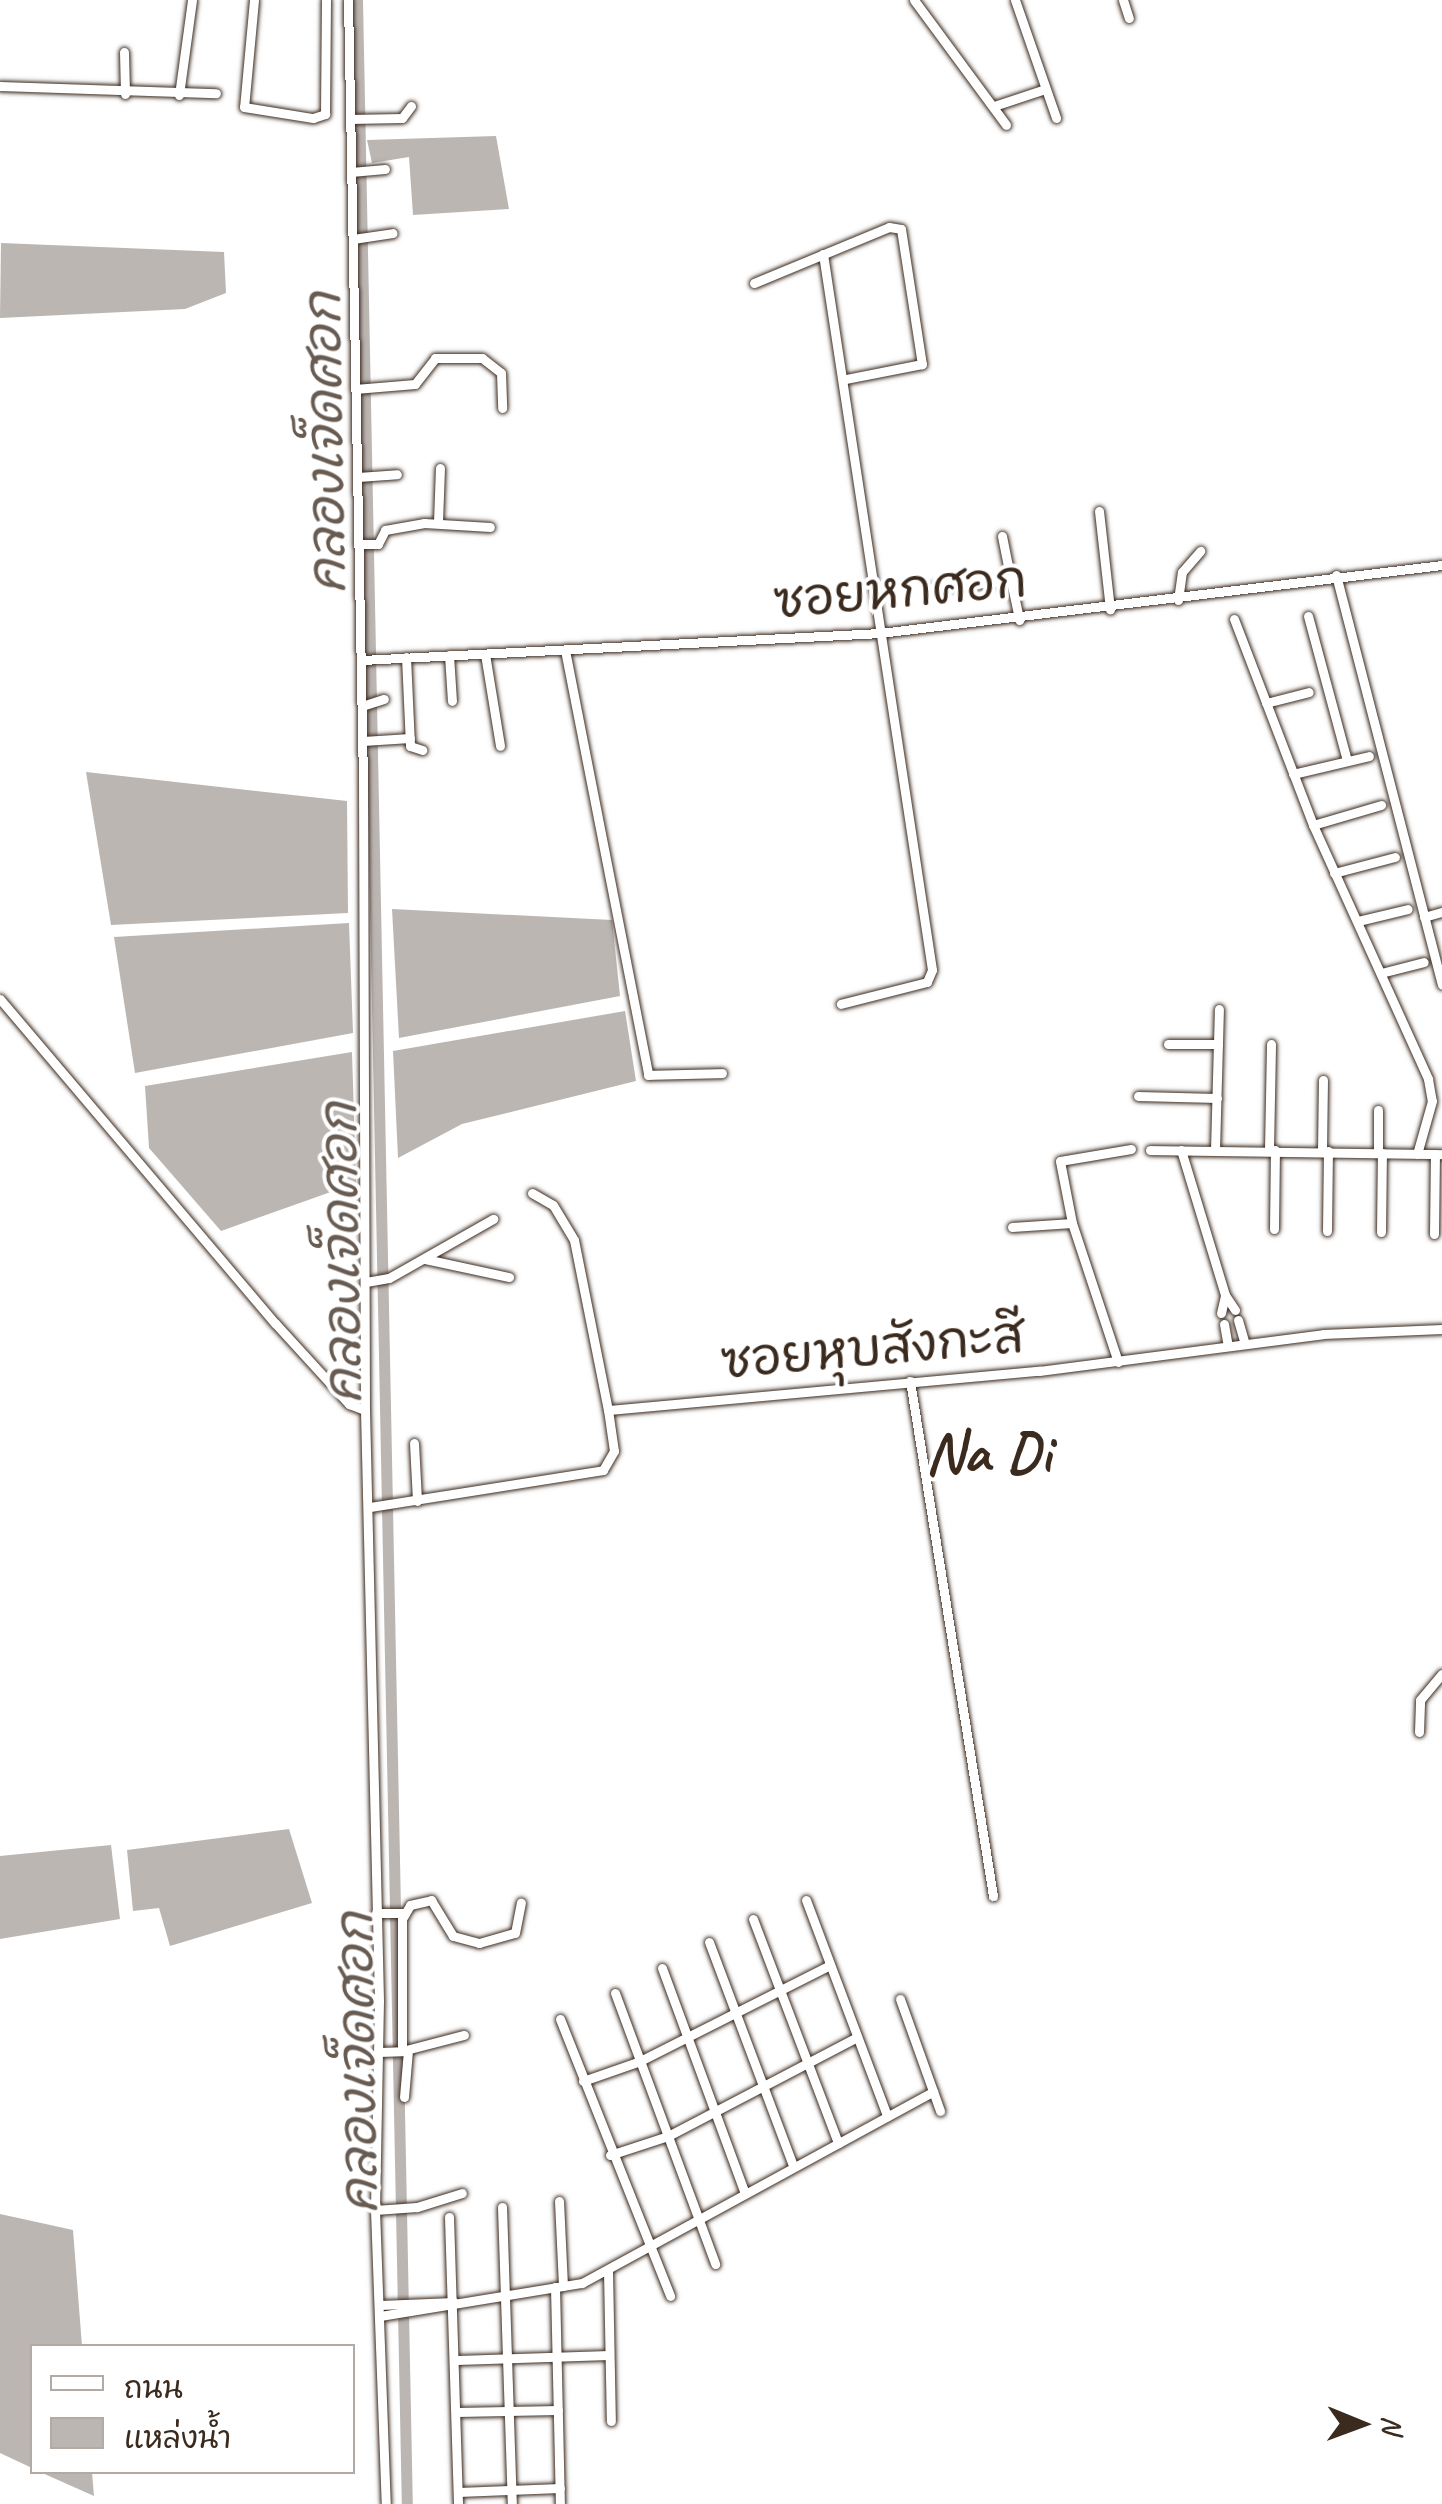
<!DOCTYPE html>
<html>
<head>
<meta charset="utf-8">
<style>
	body { margin:0 }
	#map { position:relative; width:1442px; height:2504px; overflow:hidden; background:#fff; font-family:Caveat,"Playpen Sans Thai",sans-serif }
	div>[style] { position:absolute }
	.water>* { inset:0; background:#bcb6b3 }
	.canal>* { height:11px; margin:-5.5px; padding:0 5.5px; transform-origin:5.5px; border-radius:5.5px; background:#bcb6b3 }
	.roads { filter:drop-shadow(0 0 2px #3b2a1e) drop-shadow(0 0 2px #3b2a1e) }
	.minor>* { height:9px; margin:-4.5px; padding:0 4.5px; transform-origin:4.5px; border-radius:4.5px; background:#fff }
	span { translate:-50% -50%; white-space:nowrap; text-align:center; line-height:1.15; -webkit-text-stroke:8px #fff; paint-order:stroke }
	.street-label { font-size:50px; color:#3b2a1e }
	.water-label { font-size:52px; color:#685b52; font-style:italic }
	.district-label { font-size:60px; color:#3b2a1e; font-weight:700 }
	.legend { position:absolute; left:30px; top:2344px; width:325px; height:130px; box-sizing:border-box; background:#fff; border:2px solid #b1aaa5; margin:0; padding:12px 18px; list-style:none; font-size:30px; color:#3b2a1e }
	.legend li { display:flex; align-items:center; gap:20px; height:50px }
	.legend b { width:50px; border:2px solid #b1aaa5 }
	.north { position:absolute; left:1312px; top:2374px; width:100px; height:100px; -webkit-text-stroke:8px #fff; paint-order:stroke; rotate:91deg; font-size:28px; font-weight:700; line-height:40px; text-align:center; color:#3b2a1e }
	.north::after { content:''; display:block; margin:auto; width:35px; height:45px; background:#3b2a1e; clip-path:polygon(50% 0,100% 100%,50% 72%,0 100%) }
</style>
</head>
<body>
<div id="map">
	<div class="water">
		<i style="clip-path:polygon(496px 136px,509px 209px,413px 215px,409px 157px,372px 163px,367px 140px)"></i>
		<i style="clip-path:polygon(1px 243px,224px 252px,226px 293px,185px 309px,0 318px)"></i>
		<i style="clip-path:polygon(86px 772px,347px 801px,348px 913px,111px 925px)"></i>
		<i style="clip-path:polygon(392px 909px,612px 920px,620px 996px,399px 1038px)"></i>
		<i style="clip-path:polygon(349px 923px,353px 1033px,135px 1073px,114px 937px)"></i>
		<i style="clip-path:polygon(625px 1011px,636px 1081px,462px 1124px,398px 1158px,393px 1051px)"></i>
		<i style="clip-path:polygon(352px 1052px,356px 1183px,221px 1231px,149px 1148px,145px 1086px)"></i>
		<i style="clip-path:polygon(289px 1829px,312px 1903px,170px 1946px,159px 1908px,133px 1911px,127px 1850px)"></i>
		<i style="clip-path:polygon(111px 1845px,120px 1919px,0 1939px,0 1856px)"></i>
		<i style="clip-path:polygon(0 2214px,73px 2230px,82px 2346px,32px 2346px,32px 2468px,0 2453px)"></i>
		<i style="clip-path:polygon(40px 2472px,92px 2472px,94px 2496px)"></i>
	</div>
	<div class="canal">
		<i style="left:357px;top:0;width:2504px;rotate:88.86deg"></i>
	</div>
	<div class="roads">
		<div class="minor">
			<i style="left:254px;top:0;width:107px;rotate:95.3deg"></i>
			<i style="left:244px;top:107px;width:70px;rotate:9.1deg"></i>
			<i style="left:313px;top:118px;width:13px;rotate:-18deg"></i>
			<i style="left:325px;top:114px;width:114px;rotate:-89.5deg"></i>
			<i style="left:348px;top:0;width:779px;rotate:88.9deg"></i>
			<i style="left:363px;top:779px;width:631px;rotate:89.82deg"></i>
			<i style="left:365px;top:1410px;width:591px;rotate:88.64deg"></i>
			<i style="left:379px;top:2001px;width:209px;rotate:91.1deg"></i>
			<i style="left:375px;top:2210px;width:294px;rotate:87.9deg"></i>
			<i style="left:914px;top:0;width:155px;rotate:53.6deg"></i>
			<i style="left:1015px;top:0;width:125px;rotate:70.8deg"></i>
			<i style="left:1123px;top:0;width:19px;rotate:72deg"></i>
			<i style="left:124px;top:52px;width:42px;rotate:88.6deg"></i>
			<i style="left:0;top:86px;width:216px;rotate:1.9deg"></i>
			<i style="left:179px;top:95px;width:96px;rotate:-82.2deg"></i>
			<i style="left:994px;top:106px;width:54px;rotate:-18.4deg"></i>
			<i style="left:350px;top:119px;width:52px;rotate:-1.1deg"></i>
			<i style="left:402px;top:118px;width:15px;rotate:-53deg"></i>
			<i style="left:351px;top:172px;width:34px;rotate:-5deg"></i>
			<i style="left:353px;top:239px;width:40px;rotate:-8.5deg"></i>
			<i style="left:823px;top:254px;width:724px;rotate:81.34deg"></i>
			<i style="left:932px;top:970px;width:13px;rotate:113deg"></i>
			<i style="left:927px;top:982px;width:89px;rotate:165.7deg"></i>
			<i style="left:754px;top:283px;width:146px;rotate:-22.5deg"></i>
			<i style="left:889px;top:227px;width:12px;rotate:9deg"></i>
			<i style="left:901px;top:229px;width:137px;rotate:81.2deg"></i>
			<i style="left:922px;top:364px;width:77px;rotate:168.8deg"></i>
			<i style="left:355px;top:389px;width:60px;rotate:-4.8deg"></i>
			<i style="left:415px;top:384px;width:33px;rotate:-52deg"></i>
			<i style="left:435px;top:358px;width:47px"></i>
			<i style="left:482px;top:358px;width:24px;rotate:38deg"></i>
			<i style="left:501px;top:373px;width:35px;rotate:88deg"></i>
			<i style="left:358px;top:477px;width:39px;rotate:-4deg"></i>
			<i style="left:1099px;top:511px;width:99px;rotate:83.6deg"></i>
			<i style="left:438px;top:522px;width:54px;rotate:-87.9deg"></i>
			<i style="left:1002px;top:536px;width:46px;rotate:78.7deg"></i>
			<i style="left:359px;top:544px;width:19px"></i>
			<i style="left:378px;top:544px;width:16px;rotate:-63deg"></i>
			<i style="left:385px;top:530px;width:40px;rotate:-10deg"></i>
			<i style="left:424px;top:523px;width:66px;rotate:3.5deg"></i>
			<i style="left:1336px;top:575px;width:423px;rotate:75.5deg"></i>
			<i style="left:934px;top:587px;width:77px;rotate:-4.5deg"></i>
			<i style="left:1011px;top:581px;width:40px;rotate:78deg"></i>
			<i style="left:1178px;top:600px;width:28px;rotate:-82deg"></i>
			<i style="left:1182px;top:572px;width:28px;rotate:-49deg"></i>
			<i style="left:1308px;top:616px;width:150px;rotate:74.9deg"></i>
			<i style="left:1234px;top:619px;width:221px;rotate:69deg"></i>
			<i style="left:1313px;top:825px;width:279px;rotate:65.6deg"></i>
			<i style="left:1428px;top:1079px;width:22px;rotate:80deg"></i>
			<i style="left:1432px;top:1101px;width:55px;rotate:105.8deg"></i>
			<i style="left:565px;top:650px;width:433px;rotate:78.9deg"></i>
			<i style="left:648px;top:1075px;width:74px;rotate:-1.5deg"></i>
			<i style="left:485px;top:654px;width:93px;rotate:80.7deg"></i>
			<i style="left:449px;top:655px;width:46px;rotate:86.3deg"></i>
			<i style="left:406px;top:657px;width:89px;rotate:87.4deg"></i>
			<i style="left:410px;top:746px;width:13px;rotate:18deg"></i>
			<i style="left:362px;top:660px;width:519px;rotate:-2.98deg"></i>
			<i style="left:880px;top:633px;width:566px;rotate:-6.9deg"></i>
			<i style="left:1266px;top:703px;width:44px;rotate:-14.3deg"></i>
			<i style="left:362px;top:706px;width:23px;rotate:-18deg"></i>
			<i style="left:363px;top:741px;width:47px;rotate:-3.7deg"></i>
			<i style="left:1293px;top:774px;width:78px;rotate:-13.3deg"></i>
			<i style="left:1313px;top:825px;width:71px;rotate:-16.4deg"></i>
			<i style="left:1334px;top:873px;width:63px;rotate:-14.7deg"></i>
			<i style="left:1424px;top:917px;width:19px;rotate:-16deg"></i>
			<i style="left:1358px;top:921px;width:51px;rotate:-13.5deg"></i>
			<i style="left:1381px;top:973px;width:44px;rotate:-14.3deg"></i>
			<i style="left:0;top:999px;width:425px;rotate:49.7deg"></i>
			<i style="left:275px;top:1323px;width:110px;rotate:47.6deg"></i>
			<i style="left:349px;top:1404px;width:17px;rotate:21deg"></i>
			<i style="left:1168px;top:1044px;width:50px"></i>
			<i style="left:1138px;top:1096px;width:79px;rotate:1.5deg"></i>
			<i style="left:1150px;top:1150px;width:292px;rotate:0.8deg"></i>
			<i style="left:1181px;top:1150px;width:152px;rotate:73.1deg"></i>
			<i style="left:1225px;top:1295px;width:18px;rotate:56deg"></i>
			<i style="left:1215px;top:1150px;width:141px;rotate:-88.4deg"></i>
			<i style="left:1269px;top:1150px;width:106px;rotate:-88.9deg"></i>
			<i style="left:1322px;top:1151px;width:71px;rotate:-89.2deg"></i>
			<i style="left:1378px;top:1153px;width:43px;rotate:-90deg"></i>
			<i style="left:532px;top:1193px;width:24px;rotate:30deg"></i>
			<i style="left:553px;top:1205px;width:41px;rotate:59deg"></i>
			<i style="left:574px;top:1240px;width:173px;rotate:78.7deg"></i>
			<i style="left:1012px;top:1227px;width:60px;rotate:-3.8deg"></i>
			<i style="left:1274px;top:1229px;width:79px;rotate:-89.3deg"></i>
			<i style="left:1327px;top:1231px;width:80px;rotate:-89.3deg"></i>
			<i style="left:1381px;top:1232px;width:79px;rotate:-89.3deg"></i>
			<i style="left:1434px;top:1234px;width:80px;rotate:-89.3deg"></i>
			<i style="left:425px;top:1259px;width:86px;rotate:12.1deg"></i>
			<i style="left:366px;top:1282px;width:23px;rotate:-10deg"></i>
			<i style="left:389px;top:1278px;width:120px;rotate:-29.6deg"></i>
			<i style="left:1221px;top:1313px;width:18px;rotate:-77deg"></i>
			<i style="left:1238px;top:1320px;width:25px;rotate:74deg"></i>
			<i style="left:1224px;top:1324px;width:22px;rotate:80deg"></i>
			<i style="left:1118px;top:1362px;width:146px;rotate:-108.3deg"></i>
			<i style="left:1072px;top:1223px;width:63px;rotate:-101deg"></i>
			<i style="left:1060px;top:1161px;width:72px;rotate:-9.6deg"></i>
			<i style="left:910px;top:1381px;width:522px;rotate:80.84deg"></i>
			<i style="left:414px;top:1443px;width:58px;rotate:87deg"></i>
			<i style="left:370px;top:1507px;width:236px;rotate:-9deg"></i>
			<i style="left:603px;top:1470px;width:22px;rotate:-60deg"></i>
			<i style="left:614px;top:1451px;width:41px;rotate:-98.3deg"></i>
			<i style="left:608px;top:1410px;width:433px;rotate:-5.2deg"></i>
			<i style="left:1039px;top:1371px;width:286px;rotate:-7.4deg"></i>
			<i style="left:1323px;top:1334px;width:119px;rotate:-2.4deg"></i>
			<i style="left:1419px;top:1732px;width:32px;rotate:-88deg"></i>
			<i style="left:1420px;top:1700px;width:34px;rotate:-50deg"></i>
			<i style="left:806px;top:1900px;width:231px;rotate:69.4deg"></i>
			<i style="left:376px;top:1913px;width:29px"></i>
			<i style="left:753px;top:1919px;width:240px;rotate:69.2deg"></i>
			<i style="left:709px;top:1942px;width:239px;rotate:69.4deg"></i>
			<i style="left:662px;top:1968px;width:240px;rotate:69.8deg"></i>
			<i style="left:615px;top:1993px;width:289px;rotate:69.7deg"></i>
			<i style="left:900px;top:1999px;width:119px;rotate:70.3deg"></i>
			<i style="left:560px;top:2019px;width:298px;rotate:68.3deg"></i>
			<i style="left:402px;top:2051px;width:64px;rotate:-14.5deg"></i>
			<i style="left:379px;top:2052px;width:23px;rotate:-2deg"></i>
			<i style="left:402px;top:2051px;width:132px;rotate:-90deg"></i>
			<i style="left:402px;top:1919px;width:16px;rotate:-60deg"></i>
			<i style="left:410px;top:1905px;width:22px;rotate:-13deg"></i>
			<i style="left:431px;top:1900px;width:42px;rotate:58.6deg"></i>
			<i style="left:453px;top:1936px;width:27px;rotate:15deg"></i>
			<i style="left:479px;top:1943px;width:37px;rotate:-16deg"></i>
			<i style="left:515px;top:1933px;width:31px;rotate:-79deg"></i>
			<i style="left:583px;top:2081px;width:60px;rotate:-19.3deg"></i>
			<i style="left:640px;top:2061px;width:213px;rotate:-26.8deg"></i>
			<i style="left:404px;top:2097px;width:47px;rotate:-85.1deg"></i>
			<i style="left:610px;top:2155px;width:61px;rotate:-18.1deg"></i>
			<i style="left:668px;top:2136px;width:213px;rotate:-27.6deg"></i>
			<i style="left:559px;top:2201px;width:85px;rotate:87.3deg"></i>
			<i style="left:502px;top:2207px;width:297px;rotate:88.1deg"></i>
			<i style="left:375px;top:2210px;width:42px;rotate:-4.1deg"></i>
			<i style="left:417px;top:2207px;width:47px;rotate:-17.3deg"></i>
			<i style="left:449px;top:2217px;width:287px;rotate:88.2deg"></i>
			<i style="left:608px;top:2271px;width:150px;rotate:88.9deg"></i>
			<i style="left:555px;top:2287px;width:217px;rotate:88.7deg"></i>
			<i style="left:380px;top:2305px;width:74px;rotate:-2.3deg"></i>
			<i style="left:380px;top:2316px;width:205px;rotate:-9.3deg"></i>
			<i style="left:582px;top:2283px;width:400px;rotate:-28.6deg"></i>
			<i style="left:457px;top:2360px;width:152px;rotate:-1.9deg"></i>
			<i style="left:457px;top:2412px;width:101px;rotate:-1.1deg"></i>
			<i style="left:458px;top:2492px;width:102px;rotate:-2.2deg"></i>
		</div>
	</div>
	<div class="street-label">
		<span style="left:900px;top:590px;rotate:-5deg">ซอยหกศอก</span>
		<span style="left:872px;top:1348px;rotate:-5deg">ซอยหุบสังกะสี</span>
	</div>
	<div class="water-label">
		<span style="left:326px;top:443px;rotate:-91deg">คลองเจ็ดศอก</span>
		<span style="left:342px;top:1253px;rotate:-91deg">คลองเจ็ดศอก</span>
		<span style="left:358px;top:2063px;rotate:-91deg">คลองเจ็ดศอก</span>
	</div>
	<div class="district-label">
		<span style="left:988px;top:1452px">Na Di</span>
	</div>
	<ul class="legend">
	<li><b style="height:12px;background:#fff"></b>ถนน</li>
	<li><b style="height:28px;background:#bcb6b3"></b>แหล่งน้ำ</li>
	</ul>
	<div class="north">N</div>
</div>
</body>
</html>
